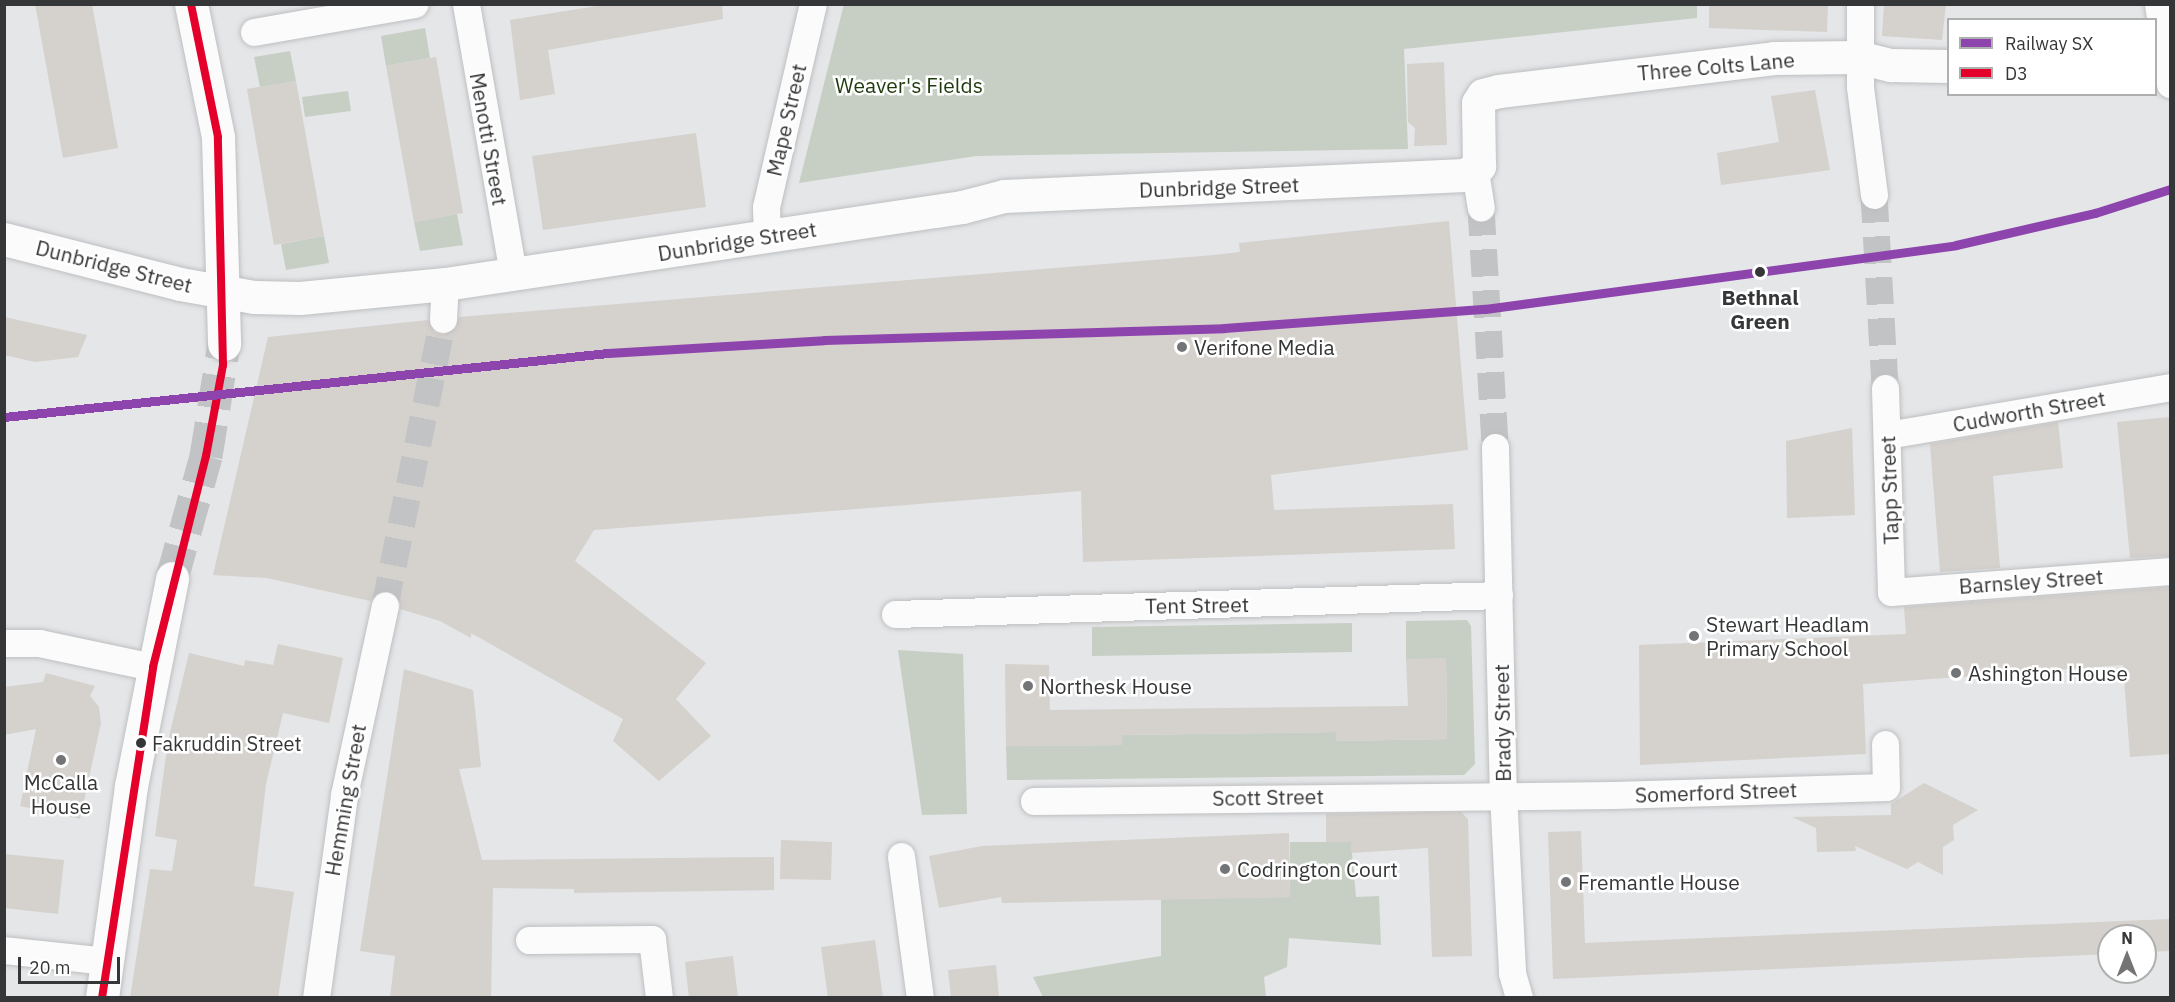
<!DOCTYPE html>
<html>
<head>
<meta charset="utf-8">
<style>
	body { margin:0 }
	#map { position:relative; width:2175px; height:1002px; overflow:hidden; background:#e4e6e8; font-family:"IBM Plex Sans",sans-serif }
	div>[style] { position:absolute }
	.green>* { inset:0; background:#c7cfc5 }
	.building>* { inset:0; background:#d5d1cd }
	.street-tunnel>* { height:27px; margin-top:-13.5px; transform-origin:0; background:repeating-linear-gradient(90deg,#c1c3c5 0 27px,transparent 0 41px) }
	.secondary-tunnel>* { height:33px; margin-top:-16.5px; transform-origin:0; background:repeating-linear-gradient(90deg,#c1c3c5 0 33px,transparent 0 49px) }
	.roads { filter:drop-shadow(0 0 2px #bebfc0) drop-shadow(0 0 2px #bebfc0) }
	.street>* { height:27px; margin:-13.5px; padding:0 13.5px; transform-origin:13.5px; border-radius:13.5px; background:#fbfbfc }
	.secondary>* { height:33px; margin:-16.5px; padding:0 16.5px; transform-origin:16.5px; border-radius:16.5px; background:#fbfbfc }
	.bus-1>* { height:8px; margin:-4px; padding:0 4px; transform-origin:4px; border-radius:4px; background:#e4002b }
	.rail-1>* { height:9px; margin:-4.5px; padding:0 4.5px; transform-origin:4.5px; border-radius:4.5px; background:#8e44ad }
	.dots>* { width:16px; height:16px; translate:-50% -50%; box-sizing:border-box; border:3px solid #fff; border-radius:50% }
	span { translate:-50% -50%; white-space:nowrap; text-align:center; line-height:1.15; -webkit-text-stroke:5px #fff; paint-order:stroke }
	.bus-label { font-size:20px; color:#353637 }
	.left { translate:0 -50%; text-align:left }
	.street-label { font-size:21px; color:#353637 }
	.park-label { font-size:21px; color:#1e390c }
	.stop-label { font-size:21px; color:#353637; font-weight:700 }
	.poi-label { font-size:21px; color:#353637 }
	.frame { position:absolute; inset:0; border:6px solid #353637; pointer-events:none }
	.legend { position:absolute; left:1947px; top:18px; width:210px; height:78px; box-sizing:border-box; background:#fff; border:2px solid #aeafaf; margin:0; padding:8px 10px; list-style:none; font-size:18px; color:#353637 }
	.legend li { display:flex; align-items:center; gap:12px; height:30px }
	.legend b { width:30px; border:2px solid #aeafaf }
	.north { position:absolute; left:2097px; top:924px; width:60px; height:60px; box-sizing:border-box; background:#fff; border:2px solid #aeafaf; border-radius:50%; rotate:0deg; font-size:16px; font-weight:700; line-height:24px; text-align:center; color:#353637 }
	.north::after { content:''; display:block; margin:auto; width:21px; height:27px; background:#727475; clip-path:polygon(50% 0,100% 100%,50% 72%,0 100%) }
	.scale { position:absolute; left:18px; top:957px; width:102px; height:27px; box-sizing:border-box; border:3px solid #353637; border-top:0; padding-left:8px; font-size:18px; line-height:21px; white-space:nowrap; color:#353637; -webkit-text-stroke:4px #fff; paint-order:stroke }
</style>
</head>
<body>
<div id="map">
	<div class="green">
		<i style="clip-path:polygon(844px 4px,1697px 4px,1697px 18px,1404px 49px,1408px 149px,976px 156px,799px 183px)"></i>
		<i style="clip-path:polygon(425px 28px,430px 58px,386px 66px,381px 36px)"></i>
		<i style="clip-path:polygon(290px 51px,296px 81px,260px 87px,254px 57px)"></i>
		<i style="clip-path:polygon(348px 91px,351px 111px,305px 117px,302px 97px)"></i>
		<i style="clip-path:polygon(457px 214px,463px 245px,420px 251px,414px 222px)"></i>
		<i style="clip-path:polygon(324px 236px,329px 263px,286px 270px,281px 244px)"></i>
		<i style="clip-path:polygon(1467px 620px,1471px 626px,1475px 764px,1464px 775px,1007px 780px,1006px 746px,1121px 745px,1122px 735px,1336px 732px,1337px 741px,1447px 739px,1446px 659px,1406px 659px,1406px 621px)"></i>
		<i style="clip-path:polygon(1352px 623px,1352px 652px,1092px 656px,1092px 627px)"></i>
		<i style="clip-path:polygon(898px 650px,963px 654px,967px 814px,922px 815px)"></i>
		<i style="clip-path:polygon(1290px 842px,1351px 842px,1356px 897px,1379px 896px,1381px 945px,1289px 938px,1287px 967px,1264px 977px,1266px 997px,1043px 997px,1033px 977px,1161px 956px,1161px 899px,1290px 897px)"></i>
	</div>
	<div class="building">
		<i style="clip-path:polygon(35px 4px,92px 4px,118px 148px,63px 158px)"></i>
		<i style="clip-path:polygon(609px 4px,722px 4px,723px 19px,548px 50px,555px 94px,520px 100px,510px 20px)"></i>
		<i style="clip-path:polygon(1709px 4px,1828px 4px,1827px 32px,1709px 28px)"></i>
		<i style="clip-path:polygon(1884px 4px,1946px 4px,1942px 40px,1882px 36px)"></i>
		<i style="clip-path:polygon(436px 57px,463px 213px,414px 222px,386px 66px)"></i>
		<i style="clip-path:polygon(1444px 62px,1447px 145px,1414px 146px,1415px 128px,1408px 122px,1407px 64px)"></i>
		<i style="clip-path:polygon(296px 81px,324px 236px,274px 245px,247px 89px)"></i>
		<i style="clip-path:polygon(1815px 90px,1830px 170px,1721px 185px,1717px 153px,1779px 142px,1771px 96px)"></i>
		<i style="clip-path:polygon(696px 133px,706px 207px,543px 230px,532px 156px)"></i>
		<i style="clip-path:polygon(1449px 221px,1468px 450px,1271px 475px,1274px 510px,1453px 504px,1455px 549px,1083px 562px,1081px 491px,594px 530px,575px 561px,706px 663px,676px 699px,711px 736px,659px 781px,613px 741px,623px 719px,471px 633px,471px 638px,440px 621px,400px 609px,400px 600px,389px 590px,380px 590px,370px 601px,267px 578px,213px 575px,268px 337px,428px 320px,434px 332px,443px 335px,456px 328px,459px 317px,1214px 255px,1240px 252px,1239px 243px)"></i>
		<i style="clip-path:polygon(4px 317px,87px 335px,78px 357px,35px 362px,4px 355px)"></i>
		<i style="clip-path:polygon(2170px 417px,2170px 556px,2130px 558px,2117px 422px)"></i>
		<i style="clip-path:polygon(2058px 422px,2063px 468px,1993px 476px,2000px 568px,1940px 572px,1930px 444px)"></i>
		<i style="clip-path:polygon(1852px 428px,1855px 515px,1787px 518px,1786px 441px)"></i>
		<i style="clip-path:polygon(2170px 587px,2170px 754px,2130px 757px,2123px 665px,1863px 684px,1866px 754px,1640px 765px,1639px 645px,1906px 634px,1904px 607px)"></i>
		<i style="clip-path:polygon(278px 644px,343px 658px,329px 723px,283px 713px,266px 784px,254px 886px,294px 892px,278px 998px,130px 998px,150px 869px,172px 871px,177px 840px,155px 836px,168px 741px,189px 653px,244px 666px,245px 660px,273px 665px)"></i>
		<i style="clip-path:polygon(1446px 658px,1447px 739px,1336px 741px,1336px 732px,1122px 735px,1122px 745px,1006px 746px,1005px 664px,1049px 665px,1050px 710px,1408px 706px,1406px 659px)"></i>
		<i style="clip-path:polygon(404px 669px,473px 690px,481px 767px,459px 769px,482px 860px,774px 857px,774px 890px,574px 893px,574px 889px,493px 888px,491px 998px,390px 998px,395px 956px,360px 951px)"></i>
		<i style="clip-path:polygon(46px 673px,95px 686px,90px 696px,99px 707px,101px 723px,80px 819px,20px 806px,36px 729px,4px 735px,4px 687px,43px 682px)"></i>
		<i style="clip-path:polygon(1924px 783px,1978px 810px,1953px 825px,1954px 840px,1943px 847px,1943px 875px,1918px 862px,1907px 869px,1855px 846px,1856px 851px,1817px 852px,1816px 828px,1792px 817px,1891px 815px,1891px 804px)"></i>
		<i style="clip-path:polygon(1461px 812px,1468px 819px,1472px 956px,1432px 957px,1428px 848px,1351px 853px,1351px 842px,1326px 842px,1326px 814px)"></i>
		<i style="clip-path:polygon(1581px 831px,1585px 943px,2170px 919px,2170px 951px,2145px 952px,2145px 936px,2109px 936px,2109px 954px,1553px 979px,1548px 832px)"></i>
		<i style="clip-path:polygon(1289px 833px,1290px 897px,1002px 903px,1001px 897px,939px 908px,929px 856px,982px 846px)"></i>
		<i style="clip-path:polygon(781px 840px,832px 842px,831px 880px,780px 879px)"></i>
		<i style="clip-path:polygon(4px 854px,64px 860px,58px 914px,4px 908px)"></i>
		<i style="clip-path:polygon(875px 940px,883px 998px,828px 998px,821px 947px)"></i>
		<i style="clip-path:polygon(733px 956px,738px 998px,689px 998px,685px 962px)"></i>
		<i style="clip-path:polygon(996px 965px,999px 998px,951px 998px,948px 970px)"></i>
	</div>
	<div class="street-tunnel">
		<i style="left:1874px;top:195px;width:193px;rotate:86.7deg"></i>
		<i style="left:1481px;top:208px;width:239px;rotate:86.6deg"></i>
		<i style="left:385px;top:605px;width:292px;rotate:-78.5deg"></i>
	</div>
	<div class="secondary-tunnel">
		<i style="left:172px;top:578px;width:127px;rotate:-74.4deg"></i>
		<i style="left:206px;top:456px;width:113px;rotate:-80.9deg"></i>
	</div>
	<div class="roads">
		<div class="street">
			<i style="left:466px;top:4px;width:274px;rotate:80.1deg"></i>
			<i style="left:1860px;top:4px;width:83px;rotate:90deg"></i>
			<i style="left:1860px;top:87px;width:109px;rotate:82.6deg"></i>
			<i style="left:2158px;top:4px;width:81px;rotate:81.5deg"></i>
			<i style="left:254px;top:32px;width:163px;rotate:-9.9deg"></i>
			<i style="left:1475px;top:171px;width:37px;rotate:81deg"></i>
			<i style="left:767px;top:236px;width:29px;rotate:-92deg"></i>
			<i style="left:766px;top:207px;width:208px;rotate:-77deg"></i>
			<i style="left:443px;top:319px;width:35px;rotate:-87deg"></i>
			<i style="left:1885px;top:388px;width:204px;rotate:88.3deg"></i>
			<i style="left:1891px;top:592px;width:280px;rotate:-4.3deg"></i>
			<i style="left:1887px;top:435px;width:287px;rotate:-9.6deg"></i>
			<i style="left:1495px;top:447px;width:346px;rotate:88.7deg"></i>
			<i style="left:1503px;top:793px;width:180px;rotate:87.1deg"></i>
			<i style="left:1512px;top:973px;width:26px;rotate:74deg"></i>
			<i style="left:895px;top:614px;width:604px;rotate:-1.8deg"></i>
			<i style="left:4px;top:643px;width:35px"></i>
			<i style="left:39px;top:643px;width:116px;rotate:11.9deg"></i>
			<i style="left:1034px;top:801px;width:579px;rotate:-0.59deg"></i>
			<i style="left:1613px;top:795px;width:273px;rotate:-1.7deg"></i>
			<i style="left:1886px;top:787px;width:43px;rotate:-91.3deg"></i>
			<i style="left:901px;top:856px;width:143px;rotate:82.4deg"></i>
			<i style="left:529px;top:940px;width:123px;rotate:-0.5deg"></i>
			<i style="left:652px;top:939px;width:59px;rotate:83.2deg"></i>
			<i style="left:4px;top:950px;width:104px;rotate:6.1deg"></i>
			<i style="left:316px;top:998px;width:205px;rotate:-82.1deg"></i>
			<i style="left:344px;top:795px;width:194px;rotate:-77.8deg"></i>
		</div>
		<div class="secondary">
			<i style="left:191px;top:4px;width:136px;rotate:78.5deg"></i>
			<i style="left:218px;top:137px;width:207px;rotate:88.3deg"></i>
			<i style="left:2156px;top:68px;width:14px"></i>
			<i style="left:4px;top:239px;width:182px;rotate:14.3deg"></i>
			<i style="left:180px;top:284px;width:75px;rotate:10deg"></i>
			<i style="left:254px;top:297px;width:46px;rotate:1.2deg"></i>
			<i style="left:300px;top:298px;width:146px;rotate:-5.5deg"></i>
			<i style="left:445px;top:284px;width:523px;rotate:-8.47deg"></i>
			<i style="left:962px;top:207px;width:43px;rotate:-14.7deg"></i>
			<i style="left:1004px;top:196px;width:461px;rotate:-2.6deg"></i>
			<i style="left:1465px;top:175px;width:17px;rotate:-33deg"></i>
			<i style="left:1479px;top:166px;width:63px;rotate:-90.9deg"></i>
			<i style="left:1478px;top:103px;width:9px;rotate:-58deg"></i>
			<i style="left:1483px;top:95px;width:16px;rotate:-14deg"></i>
			<i style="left:1499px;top:91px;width:277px;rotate:-6.8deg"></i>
			<i style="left:1774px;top:58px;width:84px;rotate:-0.7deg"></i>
			<i style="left:1858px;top:57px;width:34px;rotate:14deg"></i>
			<i style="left:1891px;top:65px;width:57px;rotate:1deg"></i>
			<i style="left:102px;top:998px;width:214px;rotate:-82.2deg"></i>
			<i style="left:131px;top:786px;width:212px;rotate:-78.8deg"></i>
		</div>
	</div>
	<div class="bus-1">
		<i style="left:102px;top:998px;width:335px;rotate:-81.2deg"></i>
		<i style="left:153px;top:667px;width:218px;rotate:-75.9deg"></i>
		<i style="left:206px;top:456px;width:93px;rotate:-79.4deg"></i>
		<i style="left:223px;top:365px;width:228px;rotate:-91.3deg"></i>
		<i style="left:218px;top:137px;width:136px;rotate:-101.5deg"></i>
	</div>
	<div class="rail-1">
		<i style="left:4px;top:417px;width:607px;rotate:-6.05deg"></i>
		<i style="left:608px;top:353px;width:216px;rotate:-3.4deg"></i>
		<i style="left:824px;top:340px;width:400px;rotate:-1.7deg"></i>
		<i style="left:1224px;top:328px;width:262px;rotate:-4.2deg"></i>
		<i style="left:1485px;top:309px;width:475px;rotate:-7.7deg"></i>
		<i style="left:1956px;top:245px;width:143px;rotate:-13deg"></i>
		<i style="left:2095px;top:213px;width:79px;rotate:-17.7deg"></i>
	</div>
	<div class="dots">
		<i style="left:1760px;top:272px;background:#353637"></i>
		<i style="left:1182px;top:347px;background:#727475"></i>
		<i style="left:1694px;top:636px;background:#727475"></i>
		<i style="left:1956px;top:673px;background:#727475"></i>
		<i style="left:1028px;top:686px;background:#727475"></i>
		<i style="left:141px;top:743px;background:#353637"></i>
		<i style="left:61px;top:760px;background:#727475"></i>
		<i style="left:1225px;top:869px;background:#727475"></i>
		<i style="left:1566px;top:882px;background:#727475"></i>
	</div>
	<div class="bus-label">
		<span class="left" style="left:152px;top:743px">Fakruddin Street</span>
	</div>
	<div class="street-label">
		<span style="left:1716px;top:66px;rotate:-5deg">Three Colts Lane</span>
		<span style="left:786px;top:120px;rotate:-77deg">Mape Street</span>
		<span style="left:489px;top:139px;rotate:80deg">Menotti Street</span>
		<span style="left:1219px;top:187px;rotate:-2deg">Dunbridge Street</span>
		<span style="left:737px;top:241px;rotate:-9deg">Dunbridge Street</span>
		<span style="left:114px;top:266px;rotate:14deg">Dunbridge Street</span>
		<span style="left:2029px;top:411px;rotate:-10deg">Cudworth Street</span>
		<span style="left:1889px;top:490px;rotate:-92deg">Tapp Street</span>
		<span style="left:2031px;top:581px;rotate:-4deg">Barnsley Street</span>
		<span style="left:1197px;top:605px;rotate:-1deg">Tent Street</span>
		<span style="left:1502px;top:723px;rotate:-91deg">Brady Street</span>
		<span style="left:1716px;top:792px;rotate:-2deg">Somerford Street</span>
		<span style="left:1268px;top:797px;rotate:-1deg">Scott Street</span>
		<span style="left:345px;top:800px;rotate:-80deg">Hemming Street</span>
	</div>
	<div class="park-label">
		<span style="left:909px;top:85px">Weaver's Fields</span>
	</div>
	<div class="stop-label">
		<span style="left:1760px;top:309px">Bethnal<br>Green</span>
	</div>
	<div class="poi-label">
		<span class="left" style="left:1194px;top:347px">Verifone Media</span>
		<span class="left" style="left:1706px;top:636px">Stewart Headlam<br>Primary School</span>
		<span class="left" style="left:1968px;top:673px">Ashington House</span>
		<span class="left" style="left:1040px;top:686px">Northesk House</span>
		<span style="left:61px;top:794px">McCalla<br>House</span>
		<span class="left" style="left:1237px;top:869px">Codrington Court</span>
		<span class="left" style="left:1578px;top:882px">Fremantle House</span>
	</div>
	<div class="frame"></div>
	<ul class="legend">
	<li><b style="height:8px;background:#8e44ad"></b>Railway SX</li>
	<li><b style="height:8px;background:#e4002b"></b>D3</li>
	</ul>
	<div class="north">N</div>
	<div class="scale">20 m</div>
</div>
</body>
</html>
